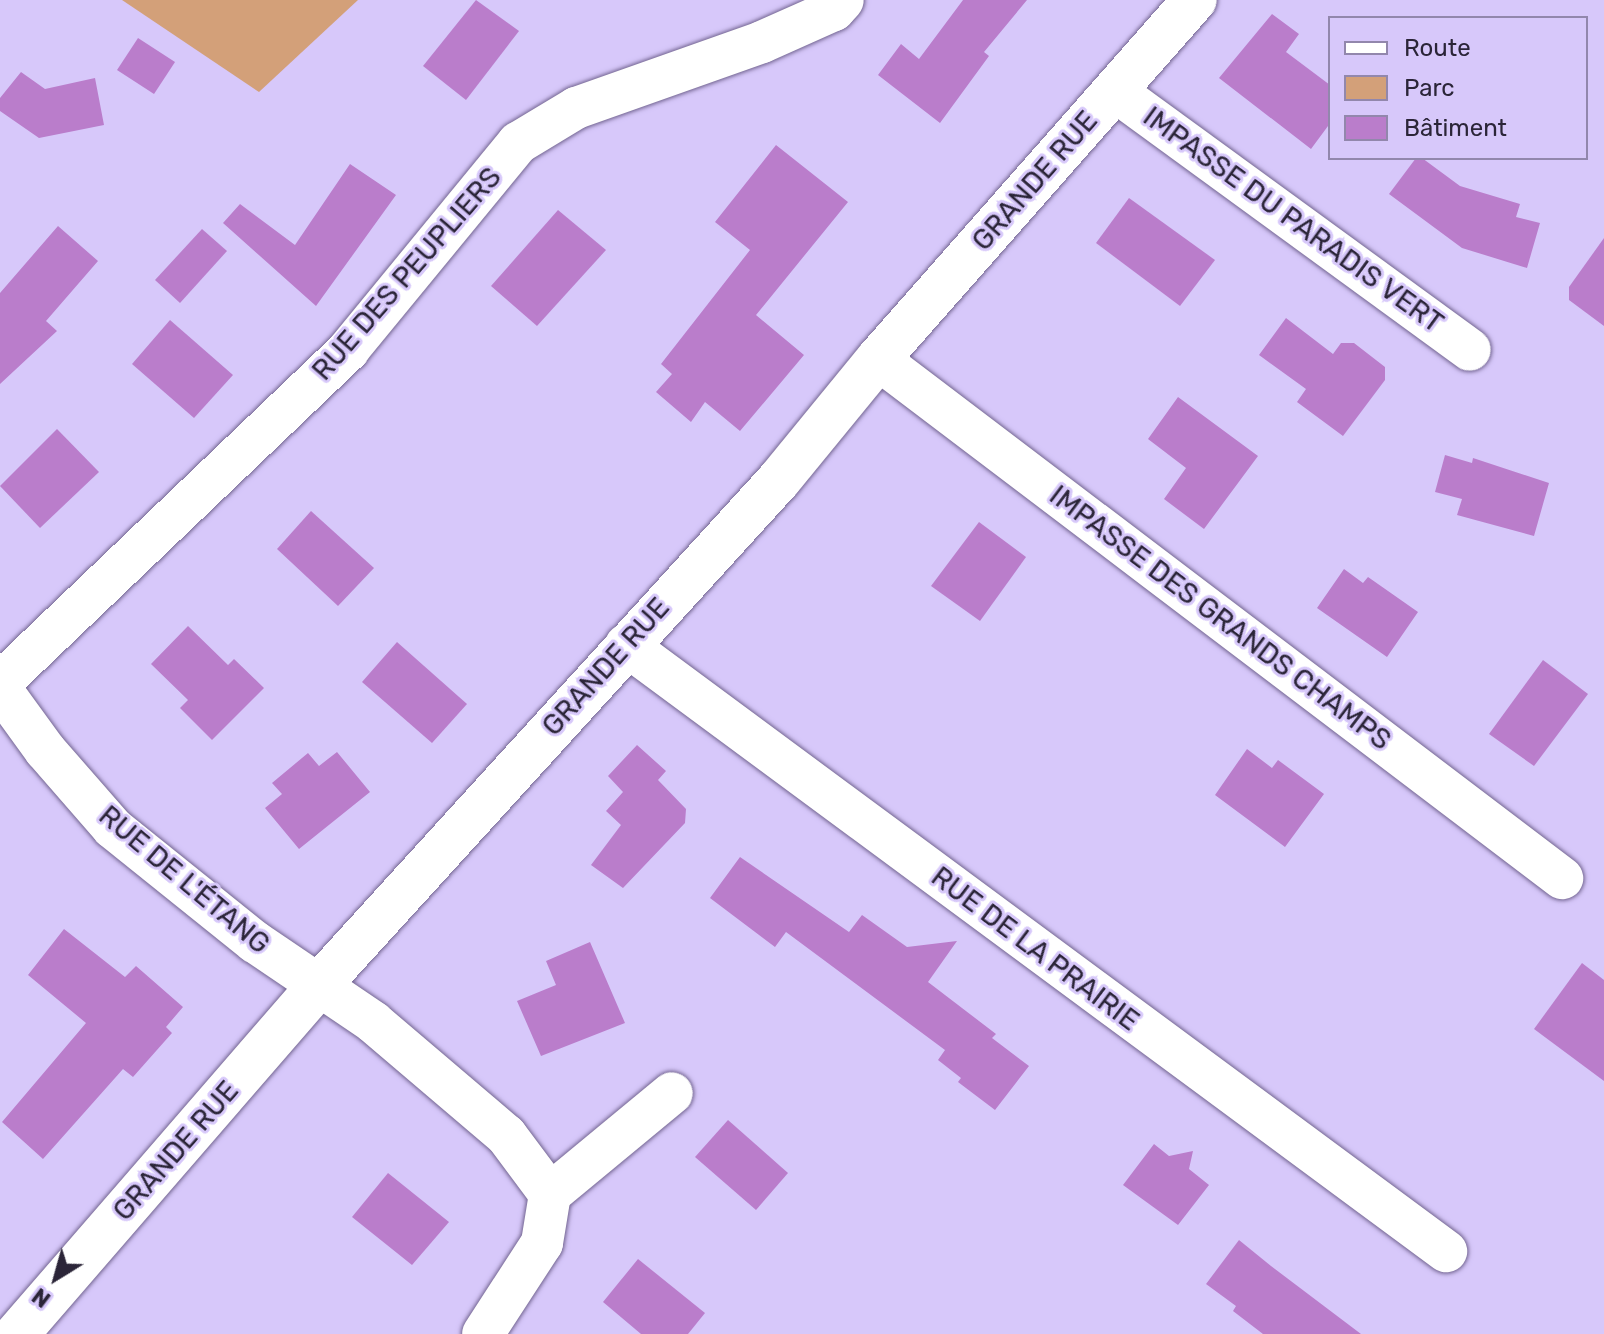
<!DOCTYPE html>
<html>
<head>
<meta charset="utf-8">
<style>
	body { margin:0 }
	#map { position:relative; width:1604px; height:1334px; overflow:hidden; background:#d7c8fa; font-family:Rubik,sans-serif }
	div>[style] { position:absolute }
	.green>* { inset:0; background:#d3a079 }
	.building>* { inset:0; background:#ba7dcb }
	.roads { filter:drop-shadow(0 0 2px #736591) drop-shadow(0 0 2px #736591) }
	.minor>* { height:42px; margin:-21px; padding:0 21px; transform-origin:21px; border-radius:21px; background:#fff }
	.tertiary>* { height:44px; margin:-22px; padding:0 22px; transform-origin:22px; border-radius:22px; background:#fff }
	span { translate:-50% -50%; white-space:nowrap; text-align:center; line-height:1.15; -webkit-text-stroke:6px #d7c8fa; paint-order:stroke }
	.street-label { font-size:28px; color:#2b2538 }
	.legend { position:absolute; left:1328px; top:16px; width:260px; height:144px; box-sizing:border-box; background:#d7c8fa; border:2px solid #9287ac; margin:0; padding:10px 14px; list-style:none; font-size:24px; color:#2b2538 }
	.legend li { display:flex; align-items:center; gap:16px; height:40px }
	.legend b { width:40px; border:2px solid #9287ac }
	.north { position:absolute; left:16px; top:1238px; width:80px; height:80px; -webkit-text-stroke:6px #d7c8fa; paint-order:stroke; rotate:217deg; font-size:22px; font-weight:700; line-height:32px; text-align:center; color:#2b2538 }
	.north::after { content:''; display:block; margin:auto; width:28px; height:36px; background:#2b2538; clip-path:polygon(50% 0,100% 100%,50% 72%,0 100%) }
</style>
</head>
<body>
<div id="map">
	<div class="green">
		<i style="clip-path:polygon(122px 0,358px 0,259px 92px)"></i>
	</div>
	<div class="building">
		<i style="clip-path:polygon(476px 0,519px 31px,466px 100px,423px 66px)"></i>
		<i style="clip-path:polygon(963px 0,1027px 0,984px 52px,989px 56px,940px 123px,878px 75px,901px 44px,919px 59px)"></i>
		<i style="clip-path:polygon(1272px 14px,1299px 34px,1286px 52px,1330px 85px,1328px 126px,1311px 149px,1219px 78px)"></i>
		<i style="clip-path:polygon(138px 38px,175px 62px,154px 94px,117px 70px)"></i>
		<i style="clip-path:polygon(21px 72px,45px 89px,95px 78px,104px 125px,39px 138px,0 111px,0 98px)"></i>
		<i style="clip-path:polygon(776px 145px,848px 202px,756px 315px,804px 355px,740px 431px,705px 402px,691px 422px,656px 392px,672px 374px,661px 364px,750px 250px,715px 222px)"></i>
		<i style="clip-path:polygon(1416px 158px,1422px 158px,1460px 186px,1520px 204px,1516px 217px,1540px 223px,1527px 268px,1462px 248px,1389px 194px)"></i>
		<i style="clip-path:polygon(350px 164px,396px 195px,316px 306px,223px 223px,240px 204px,295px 245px)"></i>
		<i style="clip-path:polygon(1129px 198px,1215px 260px,1180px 306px,1096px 243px)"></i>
		<i style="clip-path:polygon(558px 210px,606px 250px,537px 326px,491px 286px)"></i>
		<i style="clip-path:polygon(58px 226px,98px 261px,46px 321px,57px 331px,0 384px,0 293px)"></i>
		<i style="clip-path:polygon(202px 229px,227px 251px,180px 303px,155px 280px)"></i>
		<i style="clip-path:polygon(1604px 238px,1604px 326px,1569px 300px,1569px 287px)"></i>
		<i style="clip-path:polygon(1286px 318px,1333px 354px,1341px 343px,1354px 343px,1385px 367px,1385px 380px,1343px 436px,1297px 402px,1306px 389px,1259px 355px)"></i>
		<i style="clip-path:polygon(170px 320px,233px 375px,194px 418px,132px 364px)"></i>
		<i style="clip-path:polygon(1178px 397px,1258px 456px,1204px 529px,1164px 499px,1186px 468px,1148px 439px)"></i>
		<i style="clip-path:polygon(57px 429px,99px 472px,40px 528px,0 486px)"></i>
		<i style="clip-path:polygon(1445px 455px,1472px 463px,1473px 458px,1549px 483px,1534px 536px,1457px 515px,1462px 499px,1435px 492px)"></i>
		<i style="clip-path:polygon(311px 511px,374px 568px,338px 606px,277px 549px)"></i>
		<i style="clip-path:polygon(979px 522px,1026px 557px,980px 621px,931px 586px)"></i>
		<i style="clip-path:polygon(1344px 569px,1363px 583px,1368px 577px,1418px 612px,1387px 657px,1317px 608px)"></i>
		<i style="clip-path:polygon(188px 626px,228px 665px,234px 659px,264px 688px,212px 740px,180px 708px,188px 700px,151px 664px)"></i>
		<i style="clip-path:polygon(397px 642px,467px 704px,432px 743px,362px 682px)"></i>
		<i style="clip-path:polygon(1543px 660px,1588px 694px,1534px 766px,1489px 734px)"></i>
		<i style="clip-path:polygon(637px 745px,666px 771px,658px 780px,686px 809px,685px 823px,623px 888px,591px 865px,621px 825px,606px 811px,623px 792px,608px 776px)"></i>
		<i style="clip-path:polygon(1247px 749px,1272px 768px,1278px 760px,1324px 794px,1285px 847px,1215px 795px)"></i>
		<i style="clip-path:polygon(337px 752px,370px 792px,299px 849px,265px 808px,282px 794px,272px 783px,308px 753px,319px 766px)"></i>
		<i style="clip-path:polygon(740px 857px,849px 932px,862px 915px,907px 947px,957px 941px,928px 982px,996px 1034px,992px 1038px,1029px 1066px,995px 1110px,958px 1082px,961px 1078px,938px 1060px,945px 1050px,786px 932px,775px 947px,710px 898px)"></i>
		<i style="clip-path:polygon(64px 929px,125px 977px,136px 966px,183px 1007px,166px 1027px,172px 1033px,133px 1077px,123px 1069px,43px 1159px,2px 1122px,86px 1023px,28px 975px)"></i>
		<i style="clip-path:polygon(590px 942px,625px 1023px,541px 1056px,517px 1001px,556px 985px,546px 961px)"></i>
		<i style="clip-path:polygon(1582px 963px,1604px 980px,1604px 1081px,1534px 1029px)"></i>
		<i style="clip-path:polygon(728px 1120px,788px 1173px,756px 1210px,695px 1157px)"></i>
		<i style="clip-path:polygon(1154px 1144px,1169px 1156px,1193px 1151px,1189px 1169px,1209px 1185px,1178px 1225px,1123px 1185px)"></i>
		<i style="clip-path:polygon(388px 1173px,449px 1222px,412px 1265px,352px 1217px)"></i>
		<i style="clip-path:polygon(1239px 1240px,1271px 1266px,1361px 1334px,1263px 1334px,1233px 1311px,1236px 1306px,1206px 1284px)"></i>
		<i style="clip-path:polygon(638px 1259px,705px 1313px,688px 1334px,641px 1334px,603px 1302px)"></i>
	</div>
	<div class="roads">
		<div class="minor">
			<i style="left:1115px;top:91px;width:439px;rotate:36.1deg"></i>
			<i style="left:878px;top:359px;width:859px;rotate:37.19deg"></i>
			<i style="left:626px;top:645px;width:1020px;rotate:36.47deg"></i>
			<i style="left:0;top:683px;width:482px;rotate:-43.7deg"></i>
			<i style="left:348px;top:350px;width:268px;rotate:-50.6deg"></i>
			<i style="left:518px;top:143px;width:68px;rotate:-31.1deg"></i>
			<i style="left:576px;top:108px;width:197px;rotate:-19.5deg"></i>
			<i style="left:762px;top:42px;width:79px;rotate:-24deg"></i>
			<i style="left:834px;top:10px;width:13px;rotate:-48deg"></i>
			<i style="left:0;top:688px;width:77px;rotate:54deg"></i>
			<i style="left:45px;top:750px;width:103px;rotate:48.9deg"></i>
			<i style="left:113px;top:828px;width:182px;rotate:38.8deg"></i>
			<i style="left:255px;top:942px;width:143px;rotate:34.1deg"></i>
			<i style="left:373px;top:1022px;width:175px;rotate:40.4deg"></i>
			<i style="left:506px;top:1135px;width:74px;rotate:53.3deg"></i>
			<i style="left:550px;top:1194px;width:50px;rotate:99.3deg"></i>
			<i style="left:542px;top:1243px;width:108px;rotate:123deg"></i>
			<i style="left:550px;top:1194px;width:158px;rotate:-39.6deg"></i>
		</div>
		<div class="tertiary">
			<i style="left:17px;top:1334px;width:463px;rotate:-49.1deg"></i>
			<i style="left:320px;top:984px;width:682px;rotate:-47.68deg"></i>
			<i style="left:779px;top:480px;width:156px;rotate:-50.7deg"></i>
			<i style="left:878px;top:359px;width:479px;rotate:-48.6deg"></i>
		</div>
	</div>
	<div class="street-label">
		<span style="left:1035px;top:181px;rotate:-49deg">GRANDE RUE</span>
		<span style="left:1293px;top:220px;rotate:36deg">IMPASSE DU PARADIS VERT</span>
		<span style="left:407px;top:274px;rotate:-49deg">RUE DES PEUPLIERS</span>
		<span style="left:1220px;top:618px;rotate:37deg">IMPASSE DES GRANDS CHAMPS</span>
		<span style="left:606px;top:667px;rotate:-48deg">GRANDE RUE</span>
		<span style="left:184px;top:880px;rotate:40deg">RUE DE L'ÉTANG</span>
		<span style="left:1035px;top:949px;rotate:37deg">RUE DE LA PRAIRIE</span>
		<span style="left:176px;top:1151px;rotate:-49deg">GRANDE RUE</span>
	</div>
	<ul class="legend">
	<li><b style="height:10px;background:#fff"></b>Route</li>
	<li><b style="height:22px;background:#d3a079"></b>Parc</li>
	<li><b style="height:22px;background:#ba7dcb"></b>Bâtiment</li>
	</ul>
	<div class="north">N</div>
</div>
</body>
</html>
